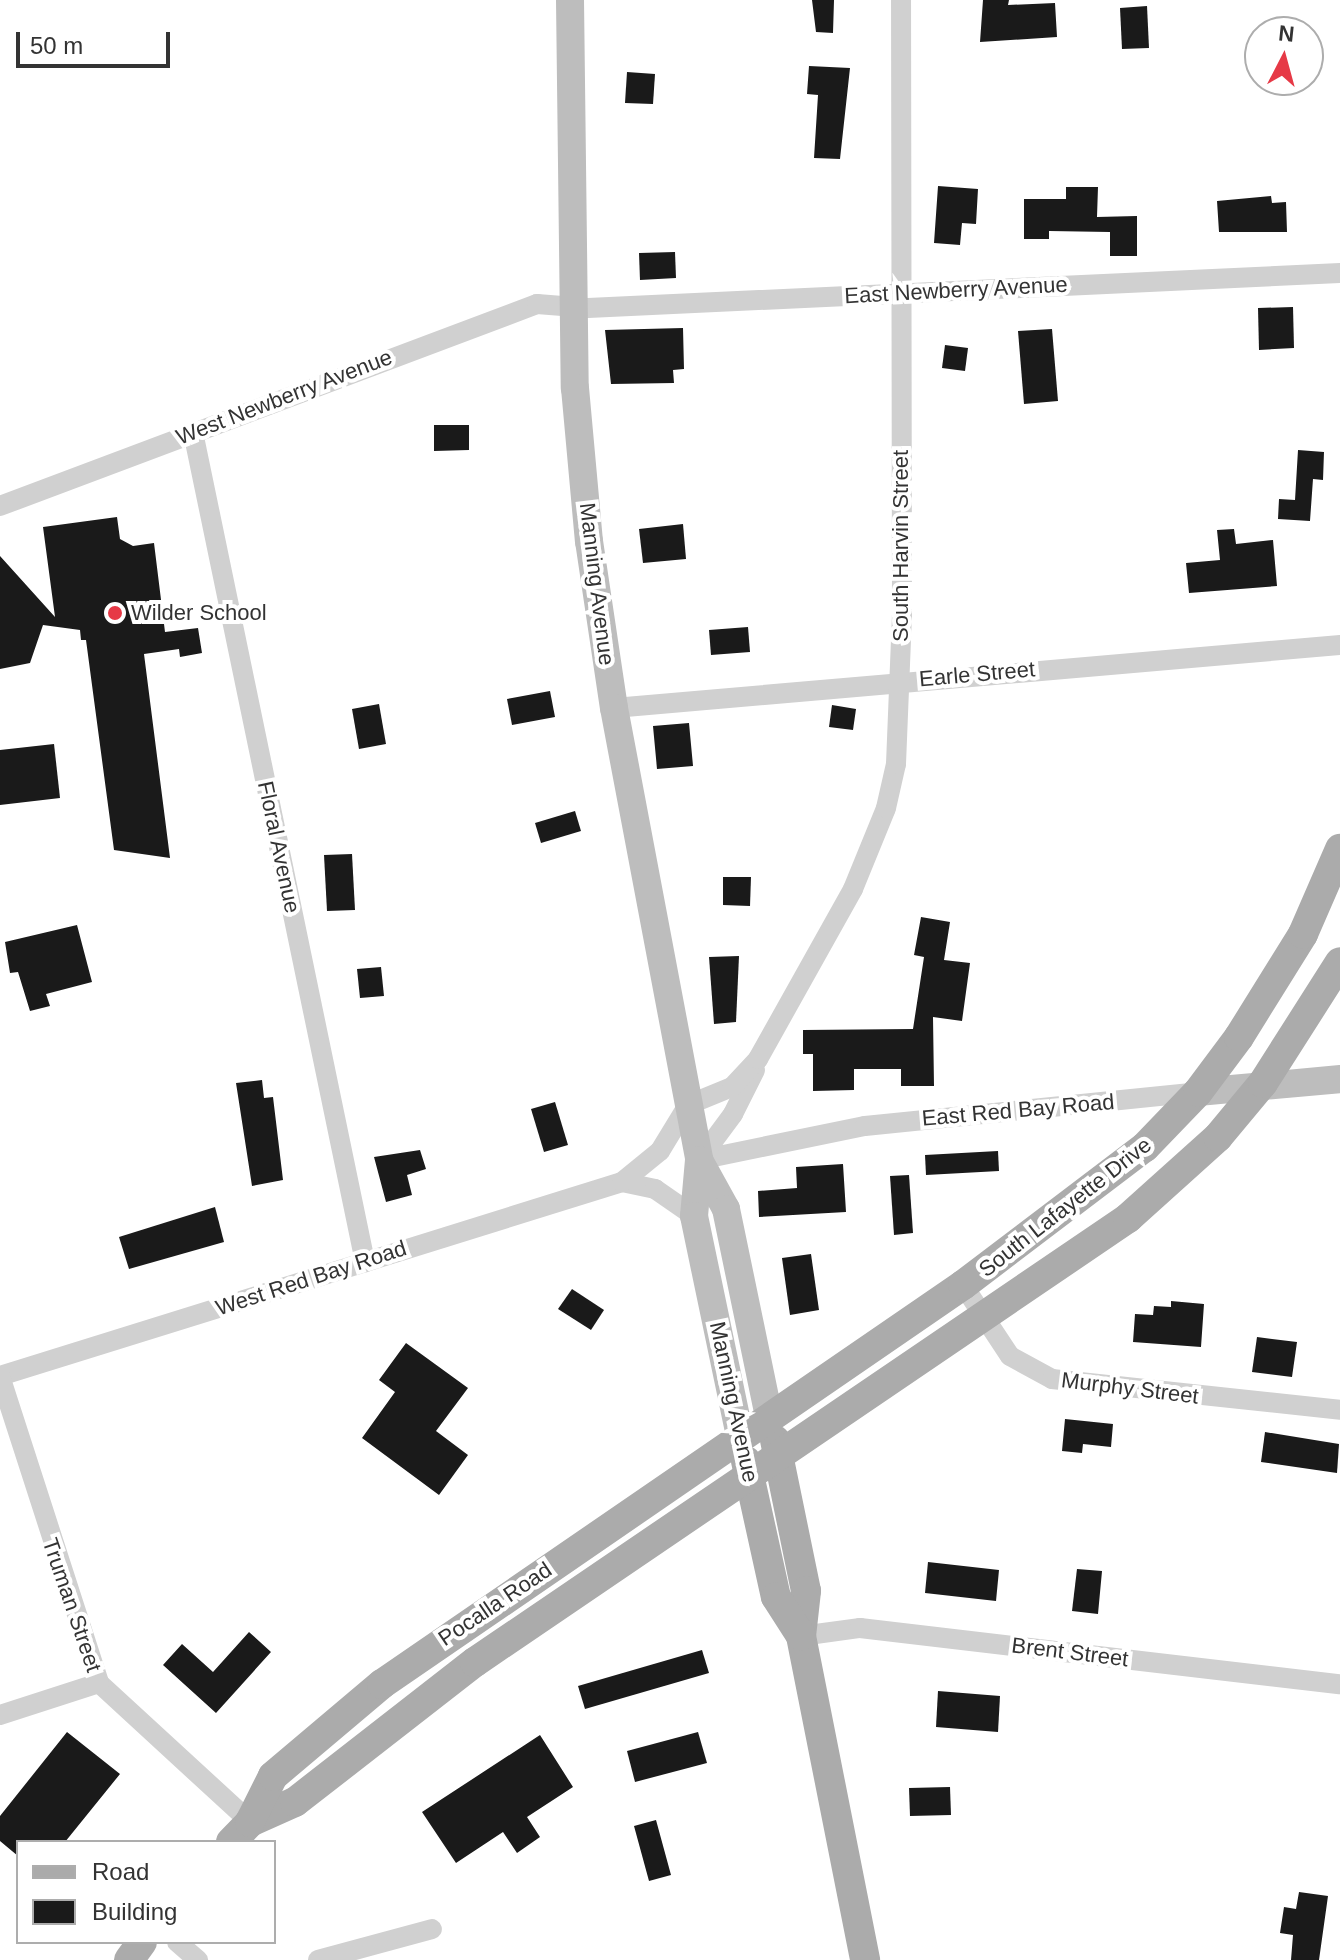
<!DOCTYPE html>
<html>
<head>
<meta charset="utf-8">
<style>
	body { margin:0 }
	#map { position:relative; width:1340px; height:1960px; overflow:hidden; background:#fff; font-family:Arial,sans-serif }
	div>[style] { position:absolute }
	.building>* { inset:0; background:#1a1a1a }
	.street>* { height:20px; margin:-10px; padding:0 10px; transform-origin:10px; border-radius:10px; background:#d0d0d0 }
	.secondary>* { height:28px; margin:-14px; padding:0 14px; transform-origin:14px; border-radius:14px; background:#bdbdbd }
	.primary>* { height:30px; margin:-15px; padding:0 15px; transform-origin:15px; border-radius:15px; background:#ababab }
	.dots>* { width:22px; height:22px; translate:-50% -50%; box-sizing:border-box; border:4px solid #fff; border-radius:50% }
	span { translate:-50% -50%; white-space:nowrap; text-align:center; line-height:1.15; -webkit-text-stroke:8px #fff; paint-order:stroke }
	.street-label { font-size:22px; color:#333 }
	.poi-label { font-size:22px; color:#333 }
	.left { translate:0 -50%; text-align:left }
	.legend { position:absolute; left:16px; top:1840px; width:260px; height:104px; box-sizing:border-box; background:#fff; border:2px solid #adadad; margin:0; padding:10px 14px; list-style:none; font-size:24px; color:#333 }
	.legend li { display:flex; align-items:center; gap:16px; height:40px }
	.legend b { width:40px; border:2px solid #adadad }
	.north { position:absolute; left:1244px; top:16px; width:80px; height:80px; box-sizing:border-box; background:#fff; border:2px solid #adadad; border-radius:50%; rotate:6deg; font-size:22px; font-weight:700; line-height:32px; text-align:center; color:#333 }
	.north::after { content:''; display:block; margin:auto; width:28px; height:36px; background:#e63946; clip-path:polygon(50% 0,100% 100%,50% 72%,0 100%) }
	.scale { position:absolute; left:16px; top:32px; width:154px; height:36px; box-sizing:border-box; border:4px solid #333; border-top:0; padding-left:10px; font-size:24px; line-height:28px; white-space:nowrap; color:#333; -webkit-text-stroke:6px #fff; paint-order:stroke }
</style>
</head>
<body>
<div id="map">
	<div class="building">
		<i style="clip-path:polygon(812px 0,834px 0,833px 33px,816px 32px)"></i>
		<i style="clip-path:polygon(983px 0,1009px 0,1008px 5px,1055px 3px,1057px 37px,980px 42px)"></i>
		<i style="clip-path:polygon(1147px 6px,1149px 48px,1122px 49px,1120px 8px)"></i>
		<i style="clip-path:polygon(809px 66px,850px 68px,840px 159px,814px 158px,818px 95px,807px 94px)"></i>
		<i style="clip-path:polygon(627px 72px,655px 74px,653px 104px,625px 103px)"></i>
		<i style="clip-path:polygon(938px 186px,978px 189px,976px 224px,962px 223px,960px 245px,934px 243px)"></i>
		<i style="clip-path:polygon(1066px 187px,1098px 187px,1097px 217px,1137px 216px,1137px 256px,1110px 256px,1110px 232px,1049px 231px,1049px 239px,1024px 239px,1024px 199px,1066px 199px)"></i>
		<i style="clip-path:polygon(1271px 196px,1272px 203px,1286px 202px,1287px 232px,1219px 232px,1217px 201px)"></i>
		<i style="clip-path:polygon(675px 252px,676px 278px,640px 280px,639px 253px)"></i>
		<i style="clip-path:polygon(1293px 307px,1294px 348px,1259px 350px,1258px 308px)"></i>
		<i style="clip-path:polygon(683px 328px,684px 369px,673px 370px,674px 383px,611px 384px,605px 330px)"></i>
		<i style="clip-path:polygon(1052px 329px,1058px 401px,1024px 404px,1018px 331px)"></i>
		<i style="clip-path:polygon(945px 345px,968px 348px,965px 371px,942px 368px)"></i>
		<i style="clip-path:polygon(434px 425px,469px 425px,469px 450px,434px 451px)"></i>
		<i style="clip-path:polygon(1298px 450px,1324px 452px,1323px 480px,1313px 479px,1310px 521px,1278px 519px,1279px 499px,1295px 500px)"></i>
		<i style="clip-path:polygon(117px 517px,120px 539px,133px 546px,154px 543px,165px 632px,198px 628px,202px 653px,180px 657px,179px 649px,144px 654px,170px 858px,114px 850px,86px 640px,81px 640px,80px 630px,43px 625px,30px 663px,0 669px,0 556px,55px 617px,43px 527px)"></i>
		<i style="clip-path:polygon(683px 524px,686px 559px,643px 563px,639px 529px)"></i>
		<i style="clip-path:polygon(1234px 529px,1236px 544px,1273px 540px,1277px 586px,1189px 593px,1186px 563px,1220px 560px,1217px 530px)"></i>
		<i style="clip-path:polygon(748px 627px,750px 652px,711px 655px,709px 630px)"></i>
		<i style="clip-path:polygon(550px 691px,555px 717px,512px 725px,507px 699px)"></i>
		<i style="clip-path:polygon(379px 704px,386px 744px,359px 749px,352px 709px)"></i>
		<i style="clip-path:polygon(832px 705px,856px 709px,853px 730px,829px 727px)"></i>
		<i style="clip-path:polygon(689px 723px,693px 766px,657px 769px,653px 726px)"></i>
		<i style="clip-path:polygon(54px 744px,60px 798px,0 805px,0 750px)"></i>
		<i style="clip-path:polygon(575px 811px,581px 831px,541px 843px,535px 823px)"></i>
		<i style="clip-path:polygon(352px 854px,355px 910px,327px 911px,324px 855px)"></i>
		<i style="clip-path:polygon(723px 877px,751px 877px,750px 906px,723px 905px)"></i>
		<i style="clip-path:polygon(921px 917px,950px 922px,944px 960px,970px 963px,962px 1021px,933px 1017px,934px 1086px,901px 1086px,901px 1069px,854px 1069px,854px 1090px,813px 1091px,813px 1054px,803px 1054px,803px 1030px,913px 1029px,924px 957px,914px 955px)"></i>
		<i style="clip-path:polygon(77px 925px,92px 982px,46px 994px,50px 1006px,30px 1011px,18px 972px,10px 973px,5px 942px)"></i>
		<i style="clip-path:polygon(739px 956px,736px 1022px,714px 1024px,709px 957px)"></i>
		<i style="clip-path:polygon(381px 967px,384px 996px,360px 998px,357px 969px)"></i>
		<i style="clip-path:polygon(262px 1080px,264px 1098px,273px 1097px,283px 1180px,252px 1186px,236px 1083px)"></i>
		<i style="clip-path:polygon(555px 1102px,568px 1145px,544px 1152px,531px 1109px)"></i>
		<i style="clip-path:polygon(420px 1150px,426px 1169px,407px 1175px,412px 1195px,386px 1202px,374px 1157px)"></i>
		<i style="clip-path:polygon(998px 1151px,999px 1171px,926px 1175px,925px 1155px)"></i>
		<i style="clip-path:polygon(843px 1164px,846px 1212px,759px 1217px,758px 1191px,797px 1188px,796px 1167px)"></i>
		<i style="clip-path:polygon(909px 1175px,913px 1233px,894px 1235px,890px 1176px)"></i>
		<i style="clip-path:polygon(215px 1207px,224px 1242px,129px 1269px,119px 1237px)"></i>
		<i style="clip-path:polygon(811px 1254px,819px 1310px,790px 1315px,782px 1258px)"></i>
		<i style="clip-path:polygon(572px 1289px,604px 1310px,591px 1330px,558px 1309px)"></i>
		<i style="clip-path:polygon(1171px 1301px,1204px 1304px,1201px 1347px,1133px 1342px,1135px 1314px,1153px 1315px,1154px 1306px,1171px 1307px)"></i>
		<i style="clip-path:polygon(1257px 1337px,1297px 1342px,1292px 1377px,1252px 1372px)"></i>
		<i style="clip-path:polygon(406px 1343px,468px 1388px,436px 1431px,468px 1455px,439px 1495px,362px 1438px,395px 1392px,379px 1380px)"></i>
		<i style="clip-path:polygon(1065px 1419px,1113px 1424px,1111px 1447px,1083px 1444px,1082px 1453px,1062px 1451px)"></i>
		<i style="clip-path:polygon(1265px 1432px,1339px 1444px,1337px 1473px,1261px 1462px)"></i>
		<i style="clip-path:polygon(928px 1562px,999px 1570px,996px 1601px,925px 1593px)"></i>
		<i style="clip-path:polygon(1077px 1569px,1102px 1571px,1098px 1614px,1072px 1611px)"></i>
		<i style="clip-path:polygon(249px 1632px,271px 1652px,216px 1713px,163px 1665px,182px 1644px,213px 1672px)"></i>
		<i style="clip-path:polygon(702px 1650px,709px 1673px,585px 1709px,578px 1686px)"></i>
		<i style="clip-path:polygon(938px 1691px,1000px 1696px,998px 1732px,936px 1727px)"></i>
		<i style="clip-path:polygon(67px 1732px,120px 1774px,65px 1842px,18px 1842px,18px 1856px,0 1841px,0 1816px)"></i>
		<i style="clip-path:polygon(698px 1732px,707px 1763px,635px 1782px,627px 1751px)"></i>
		<i style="clip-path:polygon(540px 1735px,573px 1787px,527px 1817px,540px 1837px,517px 1853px,503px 1832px,456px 1863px,422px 1812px)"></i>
		<i style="clip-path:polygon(950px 1787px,951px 1815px,910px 1816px,909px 1788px)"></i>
		<i style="clip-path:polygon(656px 1820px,671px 1875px,649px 1881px,634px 1826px)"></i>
		<i style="clip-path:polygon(1299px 1892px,1328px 1896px,1319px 1960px,1291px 1960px,1293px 1935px,1280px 1933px,1284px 1907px,1296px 1909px)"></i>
	</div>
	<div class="street">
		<i style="left:193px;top:432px;width:848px;rotate:78.29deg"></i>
		<i style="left:0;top:506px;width:574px;rotate:-20.61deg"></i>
		<i style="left:537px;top:304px;width:51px;rotate:4.5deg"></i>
		<i style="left:588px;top:308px;width:753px;rotate:-2.66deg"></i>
		<i style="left:614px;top:708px;width:729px;rotate:-4.96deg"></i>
		<i style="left:699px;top:1160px;width:169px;rotate:-11.6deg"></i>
		<i style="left:865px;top:1126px;width:335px;rotate:-5.8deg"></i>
		<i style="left:699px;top:1160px;width:57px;rotate:-53.5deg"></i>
		<i style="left:733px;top:1114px;width:49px;rotate:-63.4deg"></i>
		<i style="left:622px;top:1182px;width:34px;rotate:12deg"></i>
		<i style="left:655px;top:1189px;width:47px;rotate:34.7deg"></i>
		<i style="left:963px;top:1285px;width:85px;rotate:56.5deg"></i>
		<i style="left:1010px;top:1356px;width:48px;rotate:28.7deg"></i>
		<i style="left:1052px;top:1379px;width:290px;rotate:6.1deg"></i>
		<i style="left:0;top:1376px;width:652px;rotate:-17.32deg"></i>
		<i style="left:622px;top:1182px;width:49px;rotate:-39.2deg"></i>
		<i style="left:660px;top:1151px;width:54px;rotate:-58.7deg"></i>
		<i style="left:688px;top:1105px;width:48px;rotate:-22.2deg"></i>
		<i style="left:732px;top:1087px;width:38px;rotate:-47deg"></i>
		<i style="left:758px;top:1059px;width:195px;rotate:-60.8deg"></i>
		<i style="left:853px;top:889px;width:87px;rotate:-67.8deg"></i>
		<i style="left:886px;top:808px;width:45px;rotate:-77.2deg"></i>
		<i style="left:896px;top:764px;width:149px;rotate:-87.7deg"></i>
		<i style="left:902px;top:615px;width:615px;rotate:-90.09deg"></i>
		<i style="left:0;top:1376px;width:323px;rotate:72.1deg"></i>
		<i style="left:99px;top:1683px;width:205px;rotate:42.6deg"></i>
		<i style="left:801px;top:1636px;width:60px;rotate:-7.7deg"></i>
		<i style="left:860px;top:1628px;width:483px;rotate:6.7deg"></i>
		<i style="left:0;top:1715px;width:104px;rotate:-17.9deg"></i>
		<i style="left:177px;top:1942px;width:28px;rotate:41deg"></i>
		<i style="left:318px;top:1960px;width:118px;rotate:-15.2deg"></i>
	</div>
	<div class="secondary">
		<i style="left:570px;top:0;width:388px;rotate:89.3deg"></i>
		<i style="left:575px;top:388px;width:154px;rotate:84.8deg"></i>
		<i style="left:589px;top:541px;width:169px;rotate:81.5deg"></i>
		<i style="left:614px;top:708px;width:460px;rotate:79.3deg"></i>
		<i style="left:699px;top:1160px;width:56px;rotate:95.1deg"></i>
		<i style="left:694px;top:1216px;width:226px;rotate:78.2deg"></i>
		<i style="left:1198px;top:1092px;width:143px;rotate:-5.2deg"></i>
		<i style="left:699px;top:1160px;width:56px;rotate:61.1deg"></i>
		<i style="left:726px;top:1209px;width:212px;rotate:78.3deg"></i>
	</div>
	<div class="primary">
		<i style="left:775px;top:1440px;width:154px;rotate:78.4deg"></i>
		<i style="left:806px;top:1591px;width:45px;rotate:96.3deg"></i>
		<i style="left:801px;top:1636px;width:330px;rotate:78.8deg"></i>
		<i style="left:746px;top:1461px;width:139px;rotate:77.6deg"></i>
		<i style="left:776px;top:1597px;width:46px;rotate:57.3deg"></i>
		<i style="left:250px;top:1822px;width:49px;rotate:-24deg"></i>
		<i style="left:295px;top:1802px;width:228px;rotate:-37.9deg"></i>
		<i style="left:475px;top:1662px;width:790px;rotate:-34.21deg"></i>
		<i style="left:1128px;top:1218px;width:121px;rotate:-42deg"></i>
		<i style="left:1218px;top:1137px;width:70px;rotate:-50.2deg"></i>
		<i style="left:1263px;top:1083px;width:143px;rotate:-57.5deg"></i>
		<i style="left:231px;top:1842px;width:28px;rotate:-46deg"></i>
		<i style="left:250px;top:1822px;width:51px;rotate:-63.4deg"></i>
		<i style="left:273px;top:1776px;width:143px;rotate:-40.2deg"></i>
		<i style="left:382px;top:1684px;width:705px;rotate:-34.48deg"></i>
		<i style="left:963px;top:1285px;width:228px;rotate:-37.2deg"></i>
		<i style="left:1145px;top:1147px;width:76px;rotate:-46.1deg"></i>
		<i style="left:1198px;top:1092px;width:69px;rotate:-53.3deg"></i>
		<i style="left:1239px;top:1037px;width:121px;rotate:-58.1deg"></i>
		<i style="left:1303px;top:934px;width:93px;rotate:-66.5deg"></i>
		<i style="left:129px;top:1960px;width:22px;rotate:-54deg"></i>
	</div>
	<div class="dots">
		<i style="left:115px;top:613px;background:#e63946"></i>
	</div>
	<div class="street-label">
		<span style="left:956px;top:290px;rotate:-3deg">East Newberry Avenue</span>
		<span style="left:284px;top:397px;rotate:-21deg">West Newberry Avenue</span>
		<span style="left:901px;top:546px;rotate:-90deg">South Harvin Street</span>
		<span style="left:597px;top:584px;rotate:83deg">Manning Avenue</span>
		<span style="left:977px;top:674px;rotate:-5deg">Earle Street</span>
		<span style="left:279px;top:847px;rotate:78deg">Floral Avenue</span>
		<span style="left:1018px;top:1110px;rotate:-5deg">East Red Bay Road</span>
		<span style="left:1065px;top:1207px;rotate:-38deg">South Lafayette Drive</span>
		<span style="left:311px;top:1278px;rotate:-18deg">West Red Bay Road</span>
		<span style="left:1130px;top:1388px;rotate:7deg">Murphy Street</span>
		<span style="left:734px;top:1402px;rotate:78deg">Manning Avenue</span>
		<span style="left:495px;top:1604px;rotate:-34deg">Pocalla Road</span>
		<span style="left:72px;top:1605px;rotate:71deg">Truman Street</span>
		<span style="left:1070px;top:1652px;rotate:7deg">Brent Street</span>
	</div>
	<div class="poi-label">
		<span class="left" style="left:131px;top:613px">Wilder School</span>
	</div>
	<ul class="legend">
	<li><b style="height:10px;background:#ababab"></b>Road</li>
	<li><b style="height:22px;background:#1a1a1a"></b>Building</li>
	</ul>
	<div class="north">N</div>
	<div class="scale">50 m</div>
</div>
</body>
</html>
